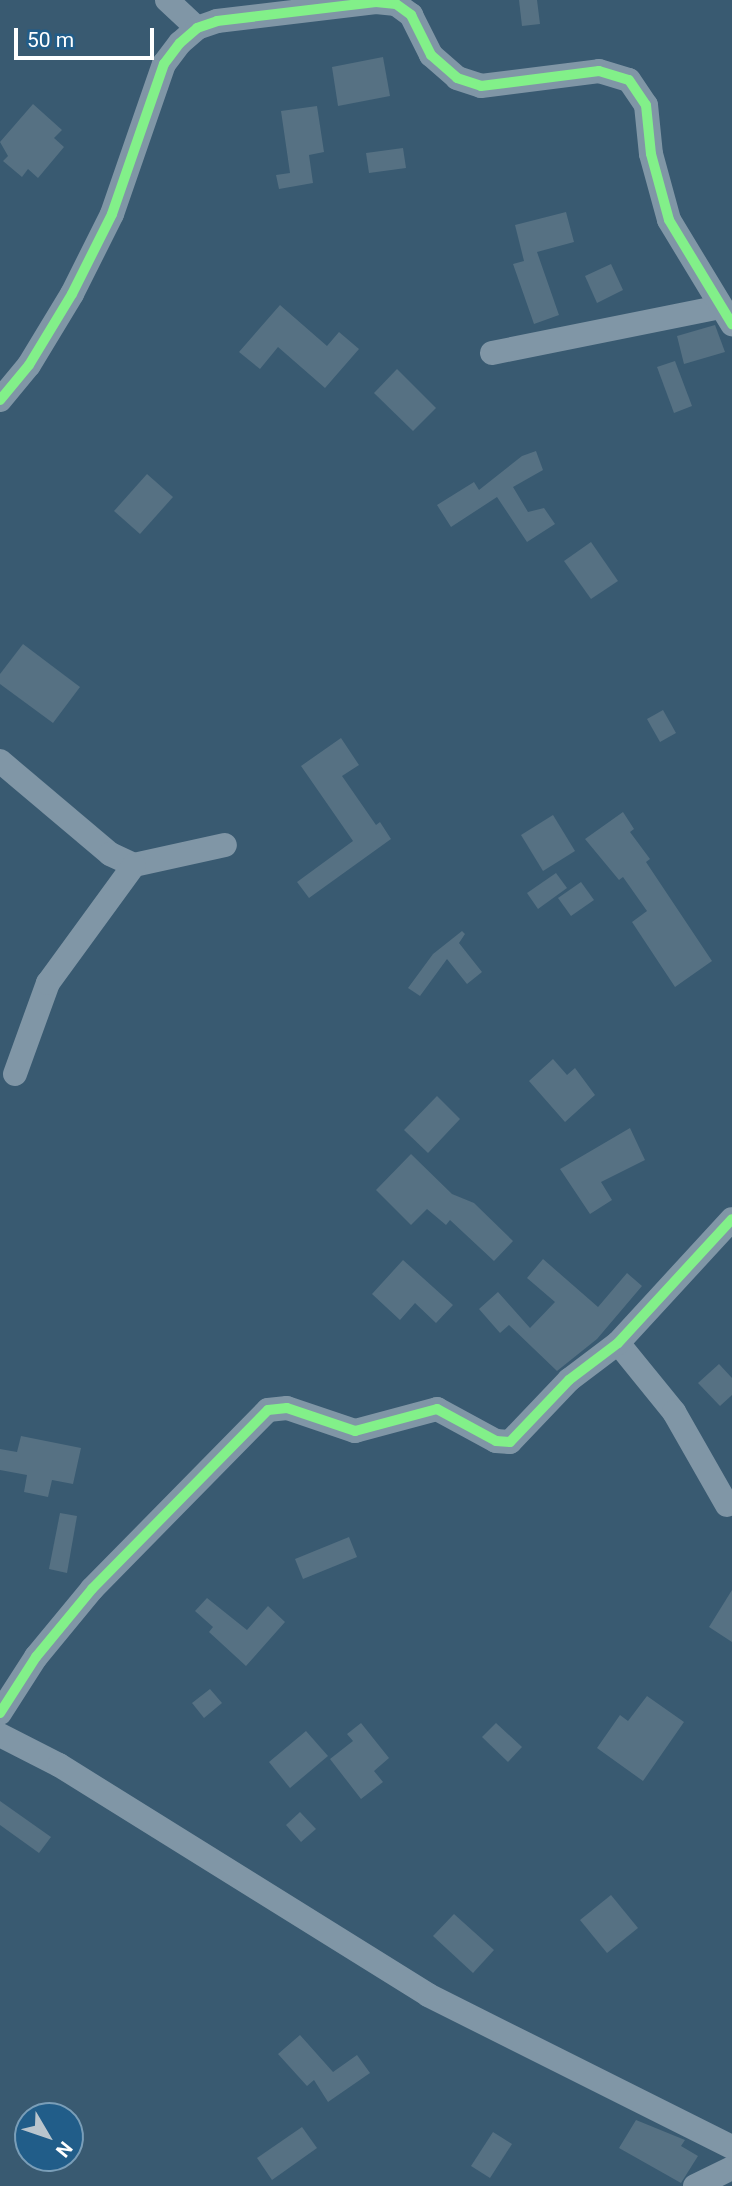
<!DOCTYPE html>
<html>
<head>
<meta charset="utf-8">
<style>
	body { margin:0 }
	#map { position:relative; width:732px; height:2186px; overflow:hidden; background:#395a71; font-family:Roboto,sans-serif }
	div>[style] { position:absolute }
	.building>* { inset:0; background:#567183 }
	.minor>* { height:24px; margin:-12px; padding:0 12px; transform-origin:12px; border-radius:12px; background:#8096a6 }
	.cycleway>* { height:10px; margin:-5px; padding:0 5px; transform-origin:5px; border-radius:5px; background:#82f089 }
	span { translate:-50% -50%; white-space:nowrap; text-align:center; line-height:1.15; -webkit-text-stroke:6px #215d89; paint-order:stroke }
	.north { position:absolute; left:14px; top:2102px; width:70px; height:70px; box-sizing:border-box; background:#215d89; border:2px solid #7a9eb8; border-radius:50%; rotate:129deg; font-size:19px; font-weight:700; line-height:28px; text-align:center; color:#fff }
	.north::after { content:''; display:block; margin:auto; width:24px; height:32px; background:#bac5cd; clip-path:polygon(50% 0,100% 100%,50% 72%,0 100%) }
	.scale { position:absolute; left:14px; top:28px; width:140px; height:32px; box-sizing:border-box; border:4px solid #fff; border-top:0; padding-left:9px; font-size:21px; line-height:24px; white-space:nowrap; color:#fff; -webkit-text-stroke:5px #215d89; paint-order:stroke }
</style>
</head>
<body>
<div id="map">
	<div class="building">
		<i style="clip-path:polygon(519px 0,537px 0,540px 24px,522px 26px)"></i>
		<i style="clip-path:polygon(383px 57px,390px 96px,338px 106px,332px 67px)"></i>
		<i style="clip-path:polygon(33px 104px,62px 130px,54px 138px,64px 147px,38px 178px,28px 169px,22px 177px,3px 161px,8px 156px,0 142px)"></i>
		<i style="clip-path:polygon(317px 106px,324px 152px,309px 155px,313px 183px,279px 189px,276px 175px,290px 173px,281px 111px)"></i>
		<i style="clip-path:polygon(403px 148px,406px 168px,369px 173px,366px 153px)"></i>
		<i style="clip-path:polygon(566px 212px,574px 242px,537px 252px,559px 315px,534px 324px,513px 264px,524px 261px,515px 225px)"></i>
		<i style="clip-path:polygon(611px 264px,623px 290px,597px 303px,585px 276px)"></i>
		<i style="clip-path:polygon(280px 305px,327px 346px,339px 332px,359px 349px,325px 388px,278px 347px,260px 369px,239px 352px)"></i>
		<i style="clip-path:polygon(715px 325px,725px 352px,684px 364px,677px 336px)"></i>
		<i style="clip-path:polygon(675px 361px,692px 406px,674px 413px,657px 367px)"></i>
		<i style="clip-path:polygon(397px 369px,436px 408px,413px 431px,374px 393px)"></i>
		<i style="clip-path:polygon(536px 451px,543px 470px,513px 487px,528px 512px,544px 508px,555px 524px,527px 542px,497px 497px,451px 527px,437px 505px,474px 482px,479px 490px,522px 456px)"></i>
		<i style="clip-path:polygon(147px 474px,173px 497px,140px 534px,114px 511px)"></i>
		<i style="clip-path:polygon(591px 542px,618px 581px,591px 599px,564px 561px)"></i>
		<i style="clip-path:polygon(23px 644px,80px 687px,53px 723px,0 684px,0 674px)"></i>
		<i style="clip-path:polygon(663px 710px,676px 733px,660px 742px,647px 719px)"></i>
		<i style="clip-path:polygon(341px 738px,359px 765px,342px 776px,376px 825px,380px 822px,391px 839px,309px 898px,297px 882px,353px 841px,301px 766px)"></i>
		<i style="clip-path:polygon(623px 812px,634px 829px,630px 832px,650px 859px,646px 862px,712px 961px,675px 987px,632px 922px,647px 911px,623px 877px,619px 880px,585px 839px)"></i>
		<i style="clip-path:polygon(553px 815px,575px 851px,543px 871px,521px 835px)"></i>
		<i style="clip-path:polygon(556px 873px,567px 888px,538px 909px,527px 893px)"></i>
		<i style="clip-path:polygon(581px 882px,594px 900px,571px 916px,558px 898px)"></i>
		<i style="clip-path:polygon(462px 931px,465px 934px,459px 943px,482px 972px,467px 984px,447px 959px,420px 996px,408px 988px,433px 954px)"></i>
		<i style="clip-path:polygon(553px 1059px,567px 1075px,575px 1068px,595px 1095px,565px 1122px,529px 1081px)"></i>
		<i style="clip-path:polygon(437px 1096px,460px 1119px,428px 1153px,404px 1130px)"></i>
		<i style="clip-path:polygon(630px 1128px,645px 1160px,601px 1182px,612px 1200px,590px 1214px,560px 1169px)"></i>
		<i style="clip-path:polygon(411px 1154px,452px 1194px,474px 1203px,513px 1241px,494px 1261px,450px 1220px,446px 1225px,427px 1209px,411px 1225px,376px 1190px)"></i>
		<i style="clip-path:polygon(543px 1259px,598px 1307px,627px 1273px,642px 1286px,597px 1339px,557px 1371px,509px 1325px,500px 1333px,479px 1309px,498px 1292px,530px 1328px,555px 1302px,527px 1278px)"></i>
		<i style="clip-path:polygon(403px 1260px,453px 1305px,436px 1323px,415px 1303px,400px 1320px,372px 1294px)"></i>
		<i style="clip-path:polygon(719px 1364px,732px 1378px,732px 1395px,720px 1406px,698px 1383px)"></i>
		<i style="clip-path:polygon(21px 1436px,81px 1448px,73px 1484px,52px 1480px,48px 1497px,24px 1492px,27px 1475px,0 1470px,0 1449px,17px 1452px)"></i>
		<i style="clip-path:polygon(60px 1513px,77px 1516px,67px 1573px,49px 1569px)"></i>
		<i style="clip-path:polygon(349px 1537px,357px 1557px,303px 1579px,295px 1559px)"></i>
		<i style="clip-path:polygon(732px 1590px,732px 1642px,709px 1627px)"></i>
		<i style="clip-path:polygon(207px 1598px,247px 1630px,268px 1606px,285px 1622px,246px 1666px,209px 1632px,213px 1627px,195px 1611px)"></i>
		<i style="clip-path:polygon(210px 1689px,222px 1703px,204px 1718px,192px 1703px)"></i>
		<i style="clip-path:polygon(647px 1696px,684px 1722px,643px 1781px,597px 1748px,620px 1715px,628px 1721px)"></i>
		<i style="clip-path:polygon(361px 1723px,389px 1758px,374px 1771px,383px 1782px,361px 1799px,330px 1759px,353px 1741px,347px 1734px)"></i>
		<i style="clip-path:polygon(496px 1723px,522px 1747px,508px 1762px,482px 1737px)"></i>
		<i style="clip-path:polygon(306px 1731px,328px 1756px,290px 1788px,269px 1762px)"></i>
		<i style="clip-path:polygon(0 1801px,51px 1837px,39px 1853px,0 1825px)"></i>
		<i style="clip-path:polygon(300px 1812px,316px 1829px,301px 1842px,286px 1825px)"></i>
		<i style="clip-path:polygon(611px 1895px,638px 1928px,607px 1953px,580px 1920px)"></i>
		<i style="clip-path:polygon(454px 1914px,494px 1950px,473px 1973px,433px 1936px)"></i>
		<i style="clip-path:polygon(300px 2035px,333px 2072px,357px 2055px,370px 2073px,328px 2102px,314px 2080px,307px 2086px,278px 2054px)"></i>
		<i style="clip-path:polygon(636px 2120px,685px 2140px,681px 2146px,698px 2156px,681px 2183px,619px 2148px)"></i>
		<i style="clip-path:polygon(302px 2127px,317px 2148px,272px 2180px,257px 2158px)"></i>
		<i style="clip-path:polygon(493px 2132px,512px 2144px,490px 2178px,471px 2166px)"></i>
	</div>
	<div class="minor">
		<i style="left:167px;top:0;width:41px;rotate:43deg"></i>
		<i style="left:492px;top:353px;width:233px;rotate:-11.4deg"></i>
		<i style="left:0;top:400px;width:45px;rotate:-50.4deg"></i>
		<i style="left:29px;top:365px;width:83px;rotate:-58.8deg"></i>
		<i style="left:72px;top:294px;width:89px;rotate:-63.4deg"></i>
		<i style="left:112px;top:214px;width:159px;rotate:-70.9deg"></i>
		<i style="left:164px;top:64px;width:26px;rotate:-53deg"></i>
		<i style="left:180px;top:43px;width:23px;rotate:-41deg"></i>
		<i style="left:197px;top:28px;width:21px;rotate:-19deg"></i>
		<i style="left:217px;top:21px;width:160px;rotate:-6.8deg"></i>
		<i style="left:376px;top:2px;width:20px;rotate:6deg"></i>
		<i style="left:396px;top:4px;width:19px;rotate:36deg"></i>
		<i style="left:411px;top:15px;width:45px;rotate:63.4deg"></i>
		<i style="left:431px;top:55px;width:35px;rotate:41deg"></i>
		<i style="left:457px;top:78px;width:25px;rotate:18deg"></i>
		<i style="left:481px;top:86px;width:119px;rotate:-7.2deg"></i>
		<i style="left:599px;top:71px;width:31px;rotate:17deg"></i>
		<i style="left:629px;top:80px;width:30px;rotate:56deg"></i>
		<i style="left:646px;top:105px;width:49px;rotate:84.2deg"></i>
		<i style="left:651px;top:154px;width:68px;rotate:74.7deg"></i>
		<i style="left:669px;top:220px;width:122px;rotate:58.8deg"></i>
		<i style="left:0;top:761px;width:144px;rotate:40.2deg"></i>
		<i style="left:110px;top:854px;width:26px;rotate:25deg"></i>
		<i style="left:134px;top:865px;width:93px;rotate:-12.4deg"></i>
		<i style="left:15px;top:1074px;width:97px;rotate:-70.1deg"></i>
		<i style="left:48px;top:983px;width:146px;rotate:-53.9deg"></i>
		<i style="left:618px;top:1343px;width:89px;rotate:50.9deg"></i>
		<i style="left:674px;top:1412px;width:107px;rotate:60.3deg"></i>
		<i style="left:0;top:1713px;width:67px;rotate:-57.3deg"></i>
		<i style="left:36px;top:1657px;width:88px;rotate:-50.5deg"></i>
		<i style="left:92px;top:1589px;width:251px;rotate:-45.5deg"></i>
		<i style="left:268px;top:1410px;width:19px;rotate:-6deg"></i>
		<i style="left:287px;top:1408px;width:72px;rotate:18.7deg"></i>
		<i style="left:355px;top:1431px;width:85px;rotate:-15deg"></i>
		<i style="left:437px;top:1409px;width:67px;rotate:28.5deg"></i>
		<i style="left:496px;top:1441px;width:14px;rotate:4deg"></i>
		<i style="left:510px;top:1442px;width:86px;rotate:-46.4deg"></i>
		<i style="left:569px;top:1380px;width:61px;rotate:-37.1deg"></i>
		<i style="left:618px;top:1343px;width:168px;rotate:-47.4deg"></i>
		<i style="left:0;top:1735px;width:66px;rotate:27deg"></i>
		<i style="left:59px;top:1765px;width:435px;rotate:31.9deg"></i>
		<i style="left:428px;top:1995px;width:340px;rotate:26.6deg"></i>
		<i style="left:695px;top:2186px;width:41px;rotate:-25.9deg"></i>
	</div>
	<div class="cycleway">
		<i style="left:0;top:400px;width:45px;rotate:-50.4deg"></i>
		<i style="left:29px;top:365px;width:83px;rotate:-58.8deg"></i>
		<i style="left:72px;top:294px;width:89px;rotate:-63.4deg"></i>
		<i style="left:112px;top:214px;width:159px;rotate:-70.9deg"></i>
		<i style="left:164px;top:64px;width:26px;rotate:-53deg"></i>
		<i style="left:180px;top:43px;width:23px;rotate:-41deg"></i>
		<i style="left:197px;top:28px;width:21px;rotate:-19deg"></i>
		<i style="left:217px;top:21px;width:160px;rotate:-6.8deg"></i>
		<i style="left:376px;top:2px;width:20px;rotate:6deg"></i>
		<i style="left:396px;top:4px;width:19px;rotate:36deg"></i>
		<i style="left:411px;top:15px;width:45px;rotate:63.4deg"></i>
		<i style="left:431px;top:55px;width:35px;rotate:41deg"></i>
		<i style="left:457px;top:78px;width:25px;rotate:18deg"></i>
		<i style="left:481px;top:86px;width:119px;rotate:-7.2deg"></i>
		<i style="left:599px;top:71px;width:31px;rotate:17deg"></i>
		<i style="left:629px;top:80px;width:30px;rotate:56deg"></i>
		<i style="left:646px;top:105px;width:49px;rotate:84.2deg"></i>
		<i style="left:651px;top:154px;width:68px;rotate:74.7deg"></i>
		<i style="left:669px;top:220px;width:122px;rotate:58.8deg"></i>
		<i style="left:0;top:1713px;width:67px;rotate:-57.3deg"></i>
		<i style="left:36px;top:1657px;width:88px;rotate:-50.5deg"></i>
		<i style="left:92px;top:1589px;width:251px;rotate:-45.5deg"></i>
		<i style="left:268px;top:1410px;width:19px;rotate:-6deg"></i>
		<i style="left:287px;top:1408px;width:72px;rotate:18.7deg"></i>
		<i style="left:355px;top:1431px;width:85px;rotate:-15deg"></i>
		<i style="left:437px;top:1409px;width:67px;rotate:28.5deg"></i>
		<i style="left:496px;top:1441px;width:14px;rotate:4deg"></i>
		<i style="left:510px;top:1442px;width:86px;rotate:-46.4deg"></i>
		<i style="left:569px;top:1380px;width:61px;rotate:-37.1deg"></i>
		<i style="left:618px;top:1343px;width:168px;rotate:-47.4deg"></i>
	</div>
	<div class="north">N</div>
	<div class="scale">50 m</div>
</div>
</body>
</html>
